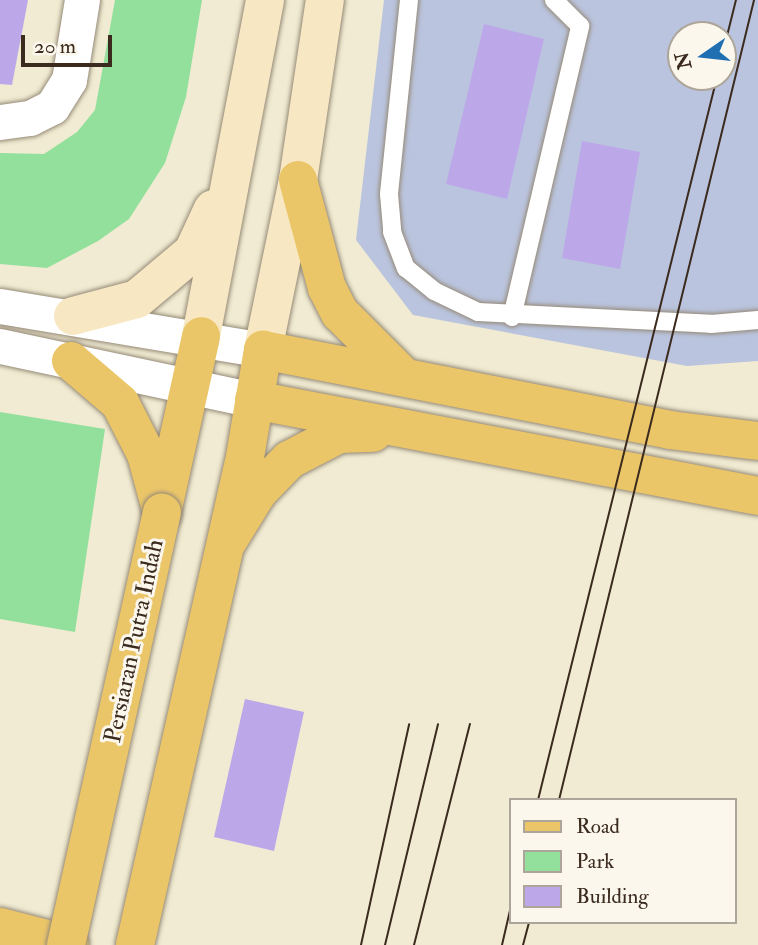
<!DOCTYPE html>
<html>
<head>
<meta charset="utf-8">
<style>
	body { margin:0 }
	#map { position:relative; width:758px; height:945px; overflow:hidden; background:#f0ebd2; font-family:"IM FELL Double Pica",serif }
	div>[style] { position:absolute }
	.industrial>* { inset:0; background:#bac4de }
	.green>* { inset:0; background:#93df9c }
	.building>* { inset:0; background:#bca8e9 }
	.roads { filter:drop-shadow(0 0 2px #968a78) drop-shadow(0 0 2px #968a78) }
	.service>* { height:18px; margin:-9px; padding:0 9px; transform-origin:9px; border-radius:9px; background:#fff }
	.minor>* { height:35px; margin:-17.5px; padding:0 17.5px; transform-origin:17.5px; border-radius:17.5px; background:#fff }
	.secondary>* { height:38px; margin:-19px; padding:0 19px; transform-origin:19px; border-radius:19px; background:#f7e8c3 }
	.primary>* { height:38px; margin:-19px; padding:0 19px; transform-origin:19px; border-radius:19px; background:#ebc669 }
	.motorway>* { height:38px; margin:-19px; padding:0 19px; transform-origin:19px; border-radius:19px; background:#ebc669 }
	.tram>* { height:2px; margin:-1px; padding:0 1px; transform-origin:1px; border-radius:1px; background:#3b2a1e }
	.bridges { filter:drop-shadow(0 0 2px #968a78) drop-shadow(0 0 2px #968a78) }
	.primary-bridge>* { height:38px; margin:-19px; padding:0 19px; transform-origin:19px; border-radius:19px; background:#ebc669 }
	span { translate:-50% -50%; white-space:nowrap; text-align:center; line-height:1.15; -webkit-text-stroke:6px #fbf7ec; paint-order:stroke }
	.street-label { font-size:24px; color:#3b2a1e }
	.legend { position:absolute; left:509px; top:798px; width:228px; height:126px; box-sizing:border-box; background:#fbf7ec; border:2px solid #aea59a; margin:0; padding:9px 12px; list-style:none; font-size:21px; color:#3b2a1e }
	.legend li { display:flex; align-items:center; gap:14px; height:35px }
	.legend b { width:35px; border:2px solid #aea59a }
	.north { position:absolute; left:667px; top:21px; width:70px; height:70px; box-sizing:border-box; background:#fbf7ec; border:2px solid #aea59a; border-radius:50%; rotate:256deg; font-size:19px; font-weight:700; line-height:28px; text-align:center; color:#3b2a1e }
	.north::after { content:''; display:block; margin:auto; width:24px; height:32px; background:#1f6fb2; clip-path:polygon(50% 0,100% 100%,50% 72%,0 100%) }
	.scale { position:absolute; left:21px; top:35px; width:91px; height:32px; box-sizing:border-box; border:4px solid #3b2a1e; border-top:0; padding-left:9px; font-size:21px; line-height:24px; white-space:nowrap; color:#3b2a1e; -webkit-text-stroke:5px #fbf7ec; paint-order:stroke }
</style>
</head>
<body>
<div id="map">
	<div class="industrial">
		<i style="clip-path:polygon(evenodd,384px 0,758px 0,758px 361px,687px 366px,413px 315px,356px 240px,384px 0,681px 35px,723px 35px,723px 77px,681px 77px,681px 35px)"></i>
	</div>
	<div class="green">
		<i style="clip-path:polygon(115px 0,202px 0,186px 97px,165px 163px,129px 219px,98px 241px,47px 268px,0 264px,0 153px,44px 154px,77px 132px,95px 110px)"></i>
		<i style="clip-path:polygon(0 412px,105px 429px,75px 632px,0 619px)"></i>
	</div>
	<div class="building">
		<i style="clip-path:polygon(0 0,28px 0,12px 85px,0 84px)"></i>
		<i style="clip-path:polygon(484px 24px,544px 39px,507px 199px,446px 184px)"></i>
		<i style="clip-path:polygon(582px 141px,640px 152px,620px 269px,562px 258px)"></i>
		<i style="clip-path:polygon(245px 699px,304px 712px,274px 851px,214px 837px)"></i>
	</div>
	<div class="roads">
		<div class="service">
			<i style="left:409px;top:0;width:195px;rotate:95.9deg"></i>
			<i style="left:389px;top:194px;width:38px;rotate:85deg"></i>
			<i style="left:392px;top:232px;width:39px;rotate:69deg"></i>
			<i style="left:406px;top:268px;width:36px;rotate:39deg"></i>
			<i style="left:434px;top:291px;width:49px;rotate:25.5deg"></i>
			<i style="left:478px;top:312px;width:233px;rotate:2.9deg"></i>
			<i style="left:711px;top:324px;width:47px;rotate:-4.9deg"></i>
			<i style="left:512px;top:317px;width:299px;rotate:-76.8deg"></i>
			<i style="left:580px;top:26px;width:37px;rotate:-135deg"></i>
		</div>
		<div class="minor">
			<i style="left:0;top:122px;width:30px;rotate:-8deg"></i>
			<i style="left:30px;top:118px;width:25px;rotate:-27deg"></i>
			<i style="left:52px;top:107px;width:32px;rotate:-58deg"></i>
			<i style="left:69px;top:80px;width:81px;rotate:-80.8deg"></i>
			<i style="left:0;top:306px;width:267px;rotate:9.5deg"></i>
			<i style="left:0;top:346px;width:260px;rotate:12deg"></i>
		</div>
		<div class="secondary">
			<i style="left:73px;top:316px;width:66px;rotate:-14.9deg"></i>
			<i style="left:137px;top:299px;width:73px;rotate:-40deg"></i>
			<i style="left:193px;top:252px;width:47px;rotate:-65.1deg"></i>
			<i style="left:201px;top:336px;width:342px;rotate:-79.2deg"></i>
			<i style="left:263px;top:350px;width:174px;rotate:-78.4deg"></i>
			<i style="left:298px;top:180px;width:182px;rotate:-81.5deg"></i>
		</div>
		<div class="primary">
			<i style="left:71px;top:361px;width:65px;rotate:40.6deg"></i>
			<i style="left:120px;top:403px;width:57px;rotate:63deg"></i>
			<i style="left:146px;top:454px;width:61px;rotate:74.8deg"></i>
			<i style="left:163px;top:508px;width:176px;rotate:-77.5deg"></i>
			<i style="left:135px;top:945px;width:494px;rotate:-77.3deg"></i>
			<i style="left:244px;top:463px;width:115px;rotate:-80.5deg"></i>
		</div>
		<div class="motorway">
			<i style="left:298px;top:180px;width:112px;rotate:75deg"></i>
			<i style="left:327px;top:288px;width:28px;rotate:63deg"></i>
			<i style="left:340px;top:313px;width:89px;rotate:45deg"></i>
			<i style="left:263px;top:350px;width:415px;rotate:11.1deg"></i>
			<i style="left:670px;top:430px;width:89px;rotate:7.1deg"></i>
			<i style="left:254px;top:400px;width:513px;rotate:10.78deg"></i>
			<i style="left:226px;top:544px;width:61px;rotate:-58.4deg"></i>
			<i style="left:258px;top:492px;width:45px;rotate:-45.9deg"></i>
			<i style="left:289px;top:460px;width:56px;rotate:-27.5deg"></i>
			<i style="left:339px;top:434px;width:34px;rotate:-2deg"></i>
			<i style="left:0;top:927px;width:72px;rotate:14.4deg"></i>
		</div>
	</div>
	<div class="tram">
		<i style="left:723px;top:52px;width:54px;rotate:-76deg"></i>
		<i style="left:538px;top:800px;width:745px;rotate:-76.09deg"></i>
		<i style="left:559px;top:800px;width:823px;rotate:-76.3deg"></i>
		<i style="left:361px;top:945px;width:226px;rotate:-77.7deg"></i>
		<i style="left:385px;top:945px;width:227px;rotate:-76.5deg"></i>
		<i style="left:414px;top:945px;width:228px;rotate:-75.8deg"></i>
		<i style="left:502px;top:945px;width:39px;rotate:-77deg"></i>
		<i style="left:523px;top:945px;width:24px;rotate:-75deg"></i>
	</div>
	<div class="bridges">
		<div class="primary-bridge">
			<i style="left:66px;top:945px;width:443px;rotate:-77.5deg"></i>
		</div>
	</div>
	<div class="street-label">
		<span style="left:134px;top:641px;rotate:-78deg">Persiaran Putra Indah</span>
	</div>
	<ul class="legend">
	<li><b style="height:9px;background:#ebc669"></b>Road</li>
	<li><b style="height:19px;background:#93df9c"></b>Park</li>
	<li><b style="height:19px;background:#bca8e9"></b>Building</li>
	</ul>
	<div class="north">N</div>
	<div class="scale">20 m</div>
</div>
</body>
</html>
